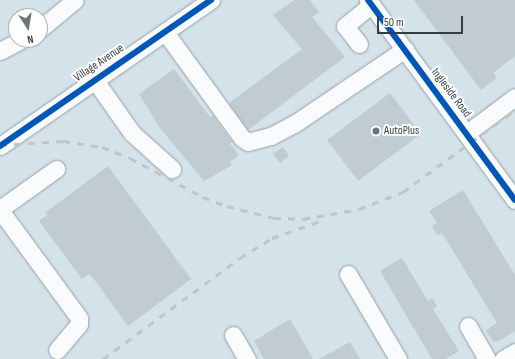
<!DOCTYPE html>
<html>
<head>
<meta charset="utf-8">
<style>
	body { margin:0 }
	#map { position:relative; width:515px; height:359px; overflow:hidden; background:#d4e2ea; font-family:"Sofia Sans Condensed",sans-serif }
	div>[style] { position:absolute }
	.building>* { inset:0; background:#c1cbd2 }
	.roads { filter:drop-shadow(0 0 1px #97a1a7) drop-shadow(0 0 1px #97a1a7) }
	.minor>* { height:17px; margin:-8.5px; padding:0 8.5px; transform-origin:8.5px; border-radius:8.5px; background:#f9fbfc }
	.rail>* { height:3px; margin-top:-1.5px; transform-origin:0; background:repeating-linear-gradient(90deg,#c1c5c6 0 7px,transparent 0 14px) }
	.cycleway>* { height:6px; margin:-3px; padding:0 3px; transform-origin:3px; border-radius:3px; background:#0057b8 }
	.dots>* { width:11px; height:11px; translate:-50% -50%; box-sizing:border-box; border:2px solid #fff; border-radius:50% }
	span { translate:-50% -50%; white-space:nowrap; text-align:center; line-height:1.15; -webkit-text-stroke:4px #fff; paint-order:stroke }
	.street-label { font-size:12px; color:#343d43 }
	.poi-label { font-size:12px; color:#343d43 }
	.left { translate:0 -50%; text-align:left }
	.north { position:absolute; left:8px; top:8px; width:40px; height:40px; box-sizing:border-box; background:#fff; border:1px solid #aeb1b4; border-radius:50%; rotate:168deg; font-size:11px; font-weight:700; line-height:16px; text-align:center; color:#343d43 }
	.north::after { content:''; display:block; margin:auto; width:14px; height:18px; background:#6c777d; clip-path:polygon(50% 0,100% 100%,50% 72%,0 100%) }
	.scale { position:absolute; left:377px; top:16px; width:86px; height:18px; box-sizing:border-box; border:2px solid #343d43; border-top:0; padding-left:5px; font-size:12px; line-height:14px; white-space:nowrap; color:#343d43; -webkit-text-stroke:3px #fff; paint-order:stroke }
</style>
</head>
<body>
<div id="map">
	<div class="building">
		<i style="clip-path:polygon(294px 0,310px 0,319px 12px,312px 17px,345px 57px,248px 130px,229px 103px,302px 49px,273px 15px)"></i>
		<i style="clip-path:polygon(414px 0,515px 0,515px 56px,493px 73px,497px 78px,481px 90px)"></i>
		<i style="clip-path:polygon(174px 69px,210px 117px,213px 115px,232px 142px,230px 144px,239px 155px,230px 162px,232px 165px,204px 181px,160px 128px,139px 94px)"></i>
		<i style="clip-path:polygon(390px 93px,421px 134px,358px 181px,327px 140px)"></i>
		<i style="clip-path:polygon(283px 147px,289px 156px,280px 163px,273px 154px)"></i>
		<i style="clip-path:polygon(108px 166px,191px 279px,128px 326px,90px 274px,82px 279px,39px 221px,47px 215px,45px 213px)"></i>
		<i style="clip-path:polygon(463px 190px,515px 275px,515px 331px,499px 341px,493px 342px,486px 330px,497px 323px,442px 233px,437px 235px,432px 226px,437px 223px,429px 211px)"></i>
		<i style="clip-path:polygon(402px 258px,428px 301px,432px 298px,437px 306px,433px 309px,459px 351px,446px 359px,432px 359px,380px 271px)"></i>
		<i style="clip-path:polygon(290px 319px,313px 359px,264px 359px,254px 341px)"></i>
		<i style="clip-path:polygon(350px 342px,360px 359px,319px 359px)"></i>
	</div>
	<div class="roads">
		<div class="minor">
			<i style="left:368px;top:0;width:248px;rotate:53.7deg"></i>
			<i style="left:40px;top:29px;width:45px;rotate:-39.6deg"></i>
			<i style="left:165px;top:32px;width:131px;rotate:54deg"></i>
			<i style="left:242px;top:138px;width:7px;rotate:34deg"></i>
			<i style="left:248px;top:142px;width:24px;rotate:-15deg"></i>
			<i style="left:271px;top:136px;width:26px;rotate:-28deg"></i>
			<i style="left:294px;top:124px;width:134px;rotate:-34deg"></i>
			<i style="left:359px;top:44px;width:23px;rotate:-128deg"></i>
			<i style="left:345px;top:26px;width:33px;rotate:-39deg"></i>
			<i style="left:0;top:51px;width:24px;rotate:-28deg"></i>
			<i style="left:94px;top:79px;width:66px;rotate:54.9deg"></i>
			<i style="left:132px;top:133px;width:54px;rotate:42deg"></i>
			<i style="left:467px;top:133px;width:60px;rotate:-36.9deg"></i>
			<i style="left:0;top:146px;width:257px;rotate:-34.7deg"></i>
			<i style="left:0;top:209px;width:69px;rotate:-35.5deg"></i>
			<i style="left:0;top:210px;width:134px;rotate:53.8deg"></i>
			<i style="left:79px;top:318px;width:6px;rotate:90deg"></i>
			<i style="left:79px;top:324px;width:34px;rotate:130deg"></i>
			<i style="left:348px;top:274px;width:99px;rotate:59.5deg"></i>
			<i style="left:468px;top:326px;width:38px;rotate:60deg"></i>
			<i style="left:233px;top:335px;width:28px;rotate:60deg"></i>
			<i style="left:503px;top:359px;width:14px;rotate:-30deg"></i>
		</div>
	</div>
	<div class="rail">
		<i style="left:0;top:145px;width:63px;rotate:-3.6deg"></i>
		<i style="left:63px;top:141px;width:39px;rotate:9deg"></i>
		<i style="left:102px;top:147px;width:30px;rotate:21deg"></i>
		<i style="left:130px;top:158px;width:83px;rotate:28.1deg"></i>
		<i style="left:203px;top:197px;width:26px;rotate:21deg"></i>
		<i style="left:227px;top:206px;width:49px;rotate:14.3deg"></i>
		<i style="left:274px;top:218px;width:29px;rotate:2deg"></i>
		<i style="left:303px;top:219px;width:57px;rotate:-10.1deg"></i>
		<i style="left:359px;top:209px;width:47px;rotate:-21.1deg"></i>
		<i style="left:403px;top:192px;width:139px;rotate:-36.2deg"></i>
		<i style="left:103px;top:359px;width:170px;rotate:-36.4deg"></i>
		<i style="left:240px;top:258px;width:38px;rotate:-32deg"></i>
		<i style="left:272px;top:238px;width:54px;rotate:-19.4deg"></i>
	</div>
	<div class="cycleway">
		<i style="left:368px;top:0;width:248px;rotate:53.7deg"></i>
		<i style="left:0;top:146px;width:257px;rotate:-34.7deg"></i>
	</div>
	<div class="dots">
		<i style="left:376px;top:131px;background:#6c777d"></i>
	</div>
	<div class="street-label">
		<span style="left:99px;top:63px;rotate:-34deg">Village Avenue</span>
		<span style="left:451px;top:93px;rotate:53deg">Ingleside Road</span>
	</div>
	<div class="poi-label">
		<span class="left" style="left:384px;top:131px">AutoPlus</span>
	</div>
	<div class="north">N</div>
	<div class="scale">50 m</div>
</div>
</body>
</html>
